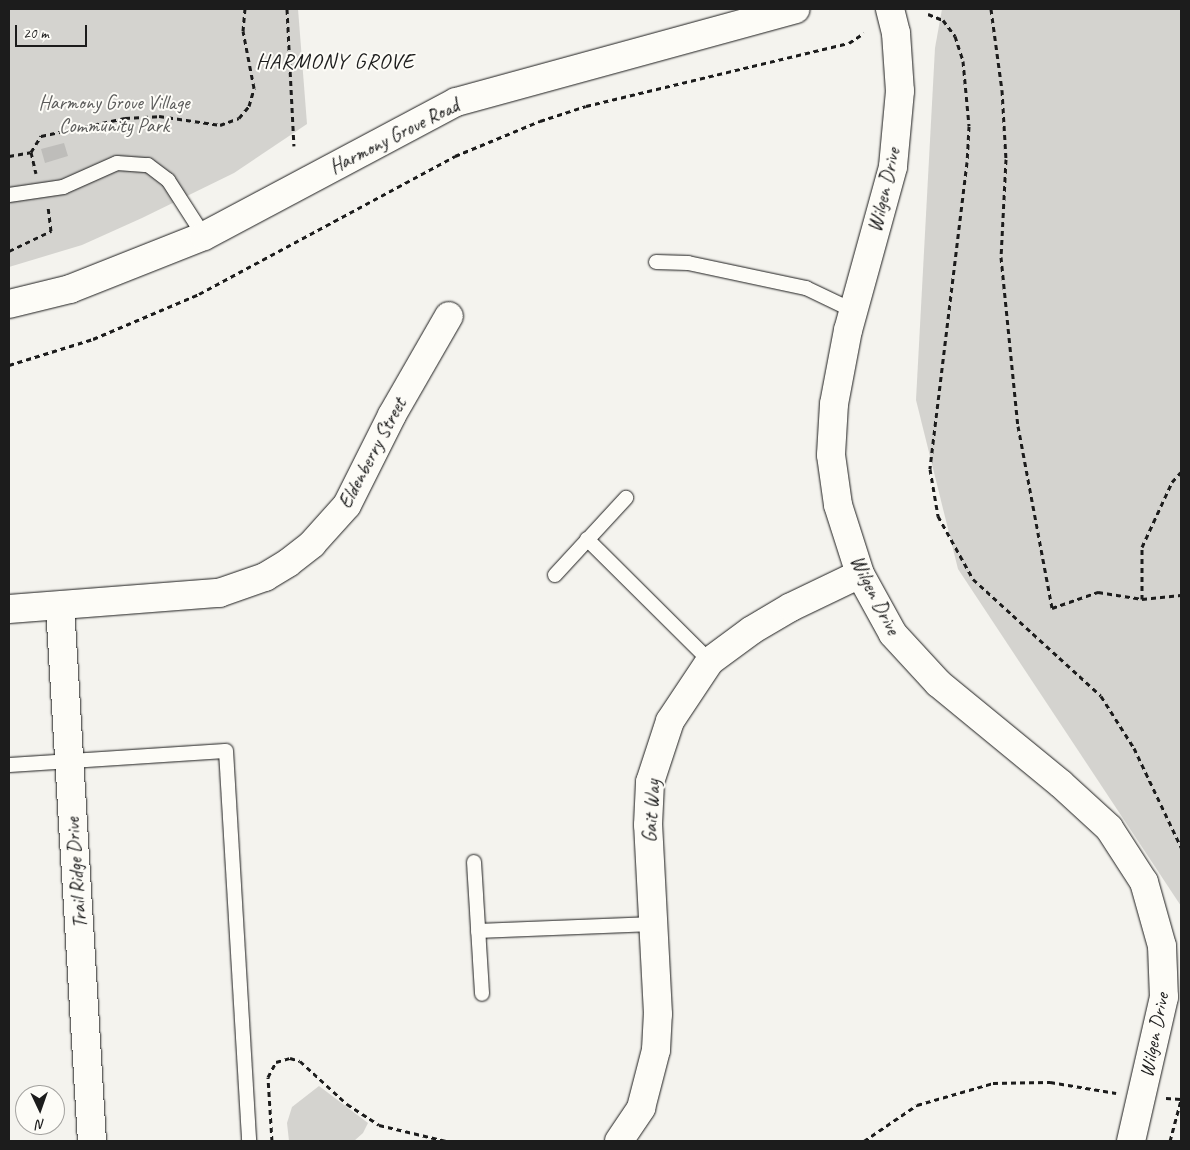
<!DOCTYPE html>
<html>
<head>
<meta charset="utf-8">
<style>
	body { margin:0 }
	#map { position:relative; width:1190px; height:1150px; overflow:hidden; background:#f4f3ee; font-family:Caveat,sans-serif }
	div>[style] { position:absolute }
	.green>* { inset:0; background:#d4d3cf }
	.building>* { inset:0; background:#bebdba }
	.path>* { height:3px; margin-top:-1.5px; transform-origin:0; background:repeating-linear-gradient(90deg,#1c1c1c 0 5px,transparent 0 9px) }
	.roads { filter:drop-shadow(0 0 1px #1c1c1c) drop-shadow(0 0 1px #1c1c1c) }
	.service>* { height:14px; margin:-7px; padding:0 7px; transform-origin:7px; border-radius:7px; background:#fdfcf7 }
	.minor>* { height:28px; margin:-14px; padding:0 14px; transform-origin:14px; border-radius:14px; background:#fdfcf7 }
	.tertiary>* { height:28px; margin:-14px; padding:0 14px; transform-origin:14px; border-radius:14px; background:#fdfcf7 }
	.secondary>* { height:28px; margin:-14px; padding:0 14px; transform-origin:14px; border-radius:14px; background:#fdfcf7 }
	span { translate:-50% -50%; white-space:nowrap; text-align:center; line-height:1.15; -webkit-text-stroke:4px #fdfcf7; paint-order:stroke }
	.park-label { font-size:20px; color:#5c5c5b }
	.street-label { font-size:20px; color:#1c1c1c }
	.quarter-label { font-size:22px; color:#1c1c1c; letter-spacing:1px }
	.frame { position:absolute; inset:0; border:10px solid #1c1c1c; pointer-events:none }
	.north { position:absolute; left:15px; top:1085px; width:50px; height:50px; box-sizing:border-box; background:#fdfcf7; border:1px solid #a3a29f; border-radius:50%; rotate:177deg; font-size:14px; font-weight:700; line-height:20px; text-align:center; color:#1c1c1c }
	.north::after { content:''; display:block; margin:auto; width:18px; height:22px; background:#1c1c1c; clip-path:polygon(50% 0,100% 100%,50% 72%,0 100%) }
	.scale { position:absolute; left:15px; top:25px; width:72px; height:22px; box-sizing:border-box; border:2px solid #1c1c1c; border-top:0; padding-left:6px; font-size:15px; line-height:18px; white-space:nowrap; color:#1c1c1c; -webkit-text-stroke:4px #fdfcf7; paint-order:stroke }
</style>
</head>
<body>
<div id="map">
	<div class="green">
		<i style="clip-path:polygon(9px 9px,298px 9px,307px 124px,234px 173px,142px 218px,82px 245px,9px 267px)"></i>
		<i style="clip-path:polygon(942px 9px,1181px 9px,1181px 906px,958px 569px,916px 400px,935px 48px)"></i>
		<i style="clip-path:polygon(319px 1086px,368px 1123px,363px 1133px,354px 1141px,289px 1141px,287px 1123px,292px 1107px)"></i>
	</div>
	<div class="building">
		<i style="clip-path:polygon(64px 143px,68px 156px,45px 163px,41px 149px)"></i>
	</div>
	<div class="path">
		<i style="left:287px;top:9px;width:137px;rotate:87.1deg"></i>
		<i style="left:991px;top:9px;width:82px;rotate:82.3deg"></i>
		<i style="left:1002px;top:90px;width:69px;rotate:86.7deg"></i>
		<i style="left:1006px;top:159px;width:98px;rotate:92.9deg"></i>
		<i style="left:1001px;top:257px;width:170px;rotate:84.3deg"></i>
		<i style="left:1018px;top:426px;width:185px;rotate:79.4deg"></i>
		<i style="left:1052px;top:608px;width:49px;rotate:-19.2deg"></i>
		<i style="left:1098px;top:592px;width:45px;rotate:9deg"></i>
		<i style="left:1142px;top:599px;width:52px;rotate:-90deg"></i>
		<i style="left:1142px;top:547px;width:72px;rotate:-65.2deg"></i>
		<i style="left:1172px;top:482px;width:13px;rotate:-48deg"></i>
		<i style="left:928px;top:14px;width:16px;rotate:22deg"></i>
		<i style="left:943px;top:20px;width:20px;rotate:53deg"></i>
		<i style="left:955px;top:36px;width:26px;rotate:72deg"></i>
		<i style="left:963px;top:61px;width:65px;rotate:84.7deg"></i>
		<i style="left:969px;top:126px;width:36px;rotate:93deg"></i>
		<i style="left:967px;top:162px;width:309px;rotate:96.9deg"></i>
		<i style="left:930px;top:469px;width:48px;rotate:80.3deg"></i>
		<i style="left:938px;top:516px;width:72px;rotate:60.9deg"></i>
		<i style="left:973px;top:579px;width:173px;rotate:42.4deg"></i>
		<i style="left:1101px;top:696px;width:62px;rotate:57.6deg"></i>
		<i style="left:1134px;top:748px;width:110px;rotate:64.6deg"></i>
		<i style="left:31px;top:152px;width:19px;rotate:-58deg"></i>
		<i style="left:41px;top:136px;width:86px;rotate:-12.1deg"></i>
		<i style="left:125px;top:118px;width:34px;rotate:-3deg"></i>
		<i style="left:159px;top:116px;width:62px;rotate:8.4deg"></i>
		<i style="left:220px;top:125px;width:20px;rotate:-20deg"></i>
		<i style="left:239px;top:118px;width:16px;rotate:-50deg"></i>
		<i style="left:249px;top:106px;width:19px;rotate:-74deg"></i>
		<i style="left:254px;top:88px;width:58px;rotate:-100.9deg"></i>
		<i style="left:243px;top:31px;width:22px;rotate:-85deg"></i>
		<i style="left:9px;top:156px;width:22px;rotate:-10deg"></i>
		<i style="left:31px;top:152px;width:22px;rotate:77deg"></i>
		<i style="left:9px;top:251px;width:47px;rotate:-25.5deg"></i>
		<i style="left:51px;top:231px;width:23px;rotate:-97deg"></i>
		<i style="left:9px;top:365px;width:88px;rotate:-17.2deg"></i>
		<i style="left:93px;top:339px;width:115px;rotate:-23deg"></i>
		<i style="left:199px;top:294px;width:291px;rotate:-28.3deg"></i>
		<i style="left:455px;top:156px;width:92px;rotate:-22.4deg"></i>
		<i style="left:540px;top:121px;width:48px;rotate:-18.1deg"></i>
		<i style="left:586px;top:106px;width:270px;rotate:-13.5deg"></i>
		<i style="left:849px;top:43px;width:18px;rotate:-34deg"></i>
		<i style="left:1142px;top:599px;width:39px;rotate:-6deg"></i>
		<i style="left:1166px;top:1098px;width:15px;rotate:4deg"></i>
		<i style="left:272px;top:1141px;width:64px;rotate:-93.6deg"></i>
		<i style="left:268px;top:1077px;width:17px;rotate:-62deg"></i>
		<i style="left:276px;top:1062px;width:15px;rotate:-16deg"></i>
		<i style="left:290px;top:1058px;width:10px;rotate:17deg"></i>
		<i style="left:300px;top:1061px;width:64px;rotate:42.5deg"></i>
		<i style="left:347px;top:1104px;width:38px;rotate:33deg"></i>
		<i style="left:379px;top:1125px;width:69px;rotate:13.4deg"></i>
		<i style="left:864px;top:1141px;width:64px;rotate:-34.2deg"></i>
		<i style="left:917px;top:1105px;width:79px;rotate:-16.1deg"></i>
		<i style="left:993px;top:1083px;width:57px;rotate:-1deg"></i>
		<i style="left:1050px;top:1082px;width:67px;rotate:9.5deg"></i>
		<i style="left:1170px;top:1141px;width:42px;rotate:-75deg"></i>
	</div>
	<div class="roads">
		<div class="service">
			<i style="left:9px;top:195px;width:55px;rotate:-8.4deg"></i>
			<i style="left:63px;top:187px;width:59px;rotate:-24deg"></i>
			<i style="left:117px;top:163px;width:31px;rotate:4deg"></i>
			<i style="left:148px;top:165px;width:25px;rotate:37deg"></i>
			<i style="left:168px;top:180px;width:67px;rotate:57.3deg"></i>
			<i style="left:656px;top:262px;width:32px;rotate:2deg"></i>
			<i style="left:688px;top:263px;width:121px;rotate:12deg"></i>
			<i style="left:806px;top:288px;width:53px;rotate:25.6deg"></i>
			<i style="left:587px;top:539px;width:173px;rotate:44.8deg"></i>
			<i style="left:555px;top:575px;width:105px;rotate:-47.3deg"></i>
			<i style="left:9px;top:765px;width:217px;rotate:-3.7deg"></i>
			<i style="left:226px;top:751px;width:391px;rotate:86.6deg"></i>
			<i style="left:474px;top:862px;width:132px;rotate:86.5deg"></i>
			<i style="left:478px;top:931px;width:175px;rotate:-2.3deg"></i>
		</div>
		<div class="minor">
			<i style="left:60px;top:606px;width:536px;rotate:86.58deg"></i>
			<i style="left:9px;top:609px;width:211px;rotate:-4.4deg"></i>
			<i style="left:219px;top:593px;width:49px;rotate:-19.2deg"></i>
			<i style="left:265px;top:577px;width:27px;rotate:-31deg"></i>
			<i style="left:288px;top:563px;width:31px;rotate:-38deg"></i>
			<i style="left:312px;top:544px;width:52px;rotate:-48.1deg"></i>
			<i style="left:347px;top:505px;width:101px;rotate:-63.4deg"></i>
			<i style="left:392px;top:415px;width:114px;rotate:-60.1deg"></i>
			<i style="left:619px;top:1141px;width:40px;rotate:-56deg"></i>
			<i style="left:641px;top:1108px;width:60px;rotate:-75.5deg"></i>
			<i style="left:656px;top:1050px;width:36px;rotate:-87deg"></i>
			<i style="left:658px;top:1014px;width:189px;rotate:-93deg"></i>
			<i style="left:648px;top:825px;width:43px;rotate:-87.3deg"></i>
			<i style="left:650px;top:782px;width:64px;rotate:-71.8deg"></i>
			<i style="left:670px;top:721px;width:72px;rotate:-56.3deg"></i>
			<i style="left:710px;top:661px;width:52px;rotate:-36.4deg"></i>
			<i style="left:752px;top:630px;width:45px;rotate:-30.5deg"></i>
			<i style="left:791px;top:607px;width:76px;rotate:-25.6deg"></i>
		</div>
		<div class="tertiary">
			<i style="left:890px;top:9px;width:25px;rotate:76deg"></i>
			<i style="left:896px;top:33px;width:58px;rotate:86.1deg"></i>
			<i style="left:900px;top:91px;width:76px;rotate:95.3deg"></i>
			<i style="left:893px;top:167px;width:169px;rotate:105.4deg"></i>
			<i style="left:848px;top:330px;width:75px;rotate:100.7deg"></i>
			<i style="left:834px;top:404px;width:51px;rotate:93.4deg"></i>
			<i style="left:831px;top:455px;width:50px;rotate:82deg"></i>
			<i style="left:838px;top:505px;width:72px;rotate:72.3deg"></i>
			<i style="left:860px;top:574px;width:68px;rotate:61.2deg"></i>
			<i style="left:893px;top:634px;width:67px;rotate:47.4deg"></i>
			<i style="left:938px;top:683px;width:159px;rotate:39.4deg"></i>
			<i style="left:1061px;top:784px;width:65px;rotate:42.5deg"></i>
			<i style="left:1109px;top:828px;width:64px;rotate:57.1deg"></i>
			<i style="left:1144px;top:882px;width:66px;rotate:74.3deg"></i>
			<i style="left:1162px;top:946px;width:51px;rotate:87.8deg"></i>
			<i style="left:1164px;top:997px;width:148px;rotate:102.9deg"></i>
		</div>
		<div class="secondary">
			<i style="left:9px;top:304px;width:63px;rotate:-13.8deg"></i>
			<i style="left:70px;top:289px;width:144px;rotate:-21.6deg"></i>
			<i style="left:204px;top:236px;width:285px;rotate:-28deg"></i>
			<i style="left:456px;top:102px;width:352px;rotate:-15.3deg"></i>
		</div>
	</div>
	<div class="park-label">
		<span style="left:114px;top:114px">Harmony Grove Village<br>Community Park</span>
	</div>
	<div class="street-label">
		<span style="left:394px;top:136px;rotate:-27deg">Harmony Grove Road</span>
		<span style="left:884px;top:190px;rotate:-77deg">Wilgen Drive</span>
		<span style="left:372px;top:453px;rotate:-62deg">Eldenberry Street</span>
		<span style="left:875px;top:595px;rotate:63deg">Wilgen Drive</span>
		<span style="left:651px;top:811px;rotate:-87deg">Gait Way</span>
		<span style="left:76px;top:873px;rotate:-94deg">Trail Ridge Drive</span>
		<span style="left:1154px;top:1035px;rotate:-79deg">Wilgen Drive</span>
	</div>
	<div class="quarter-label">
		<span style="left:335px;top:62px">HARMONY GROVE</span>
	</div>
	<div class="frame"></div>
	<div class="north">N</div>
	<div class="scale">20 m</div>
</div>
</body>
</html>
